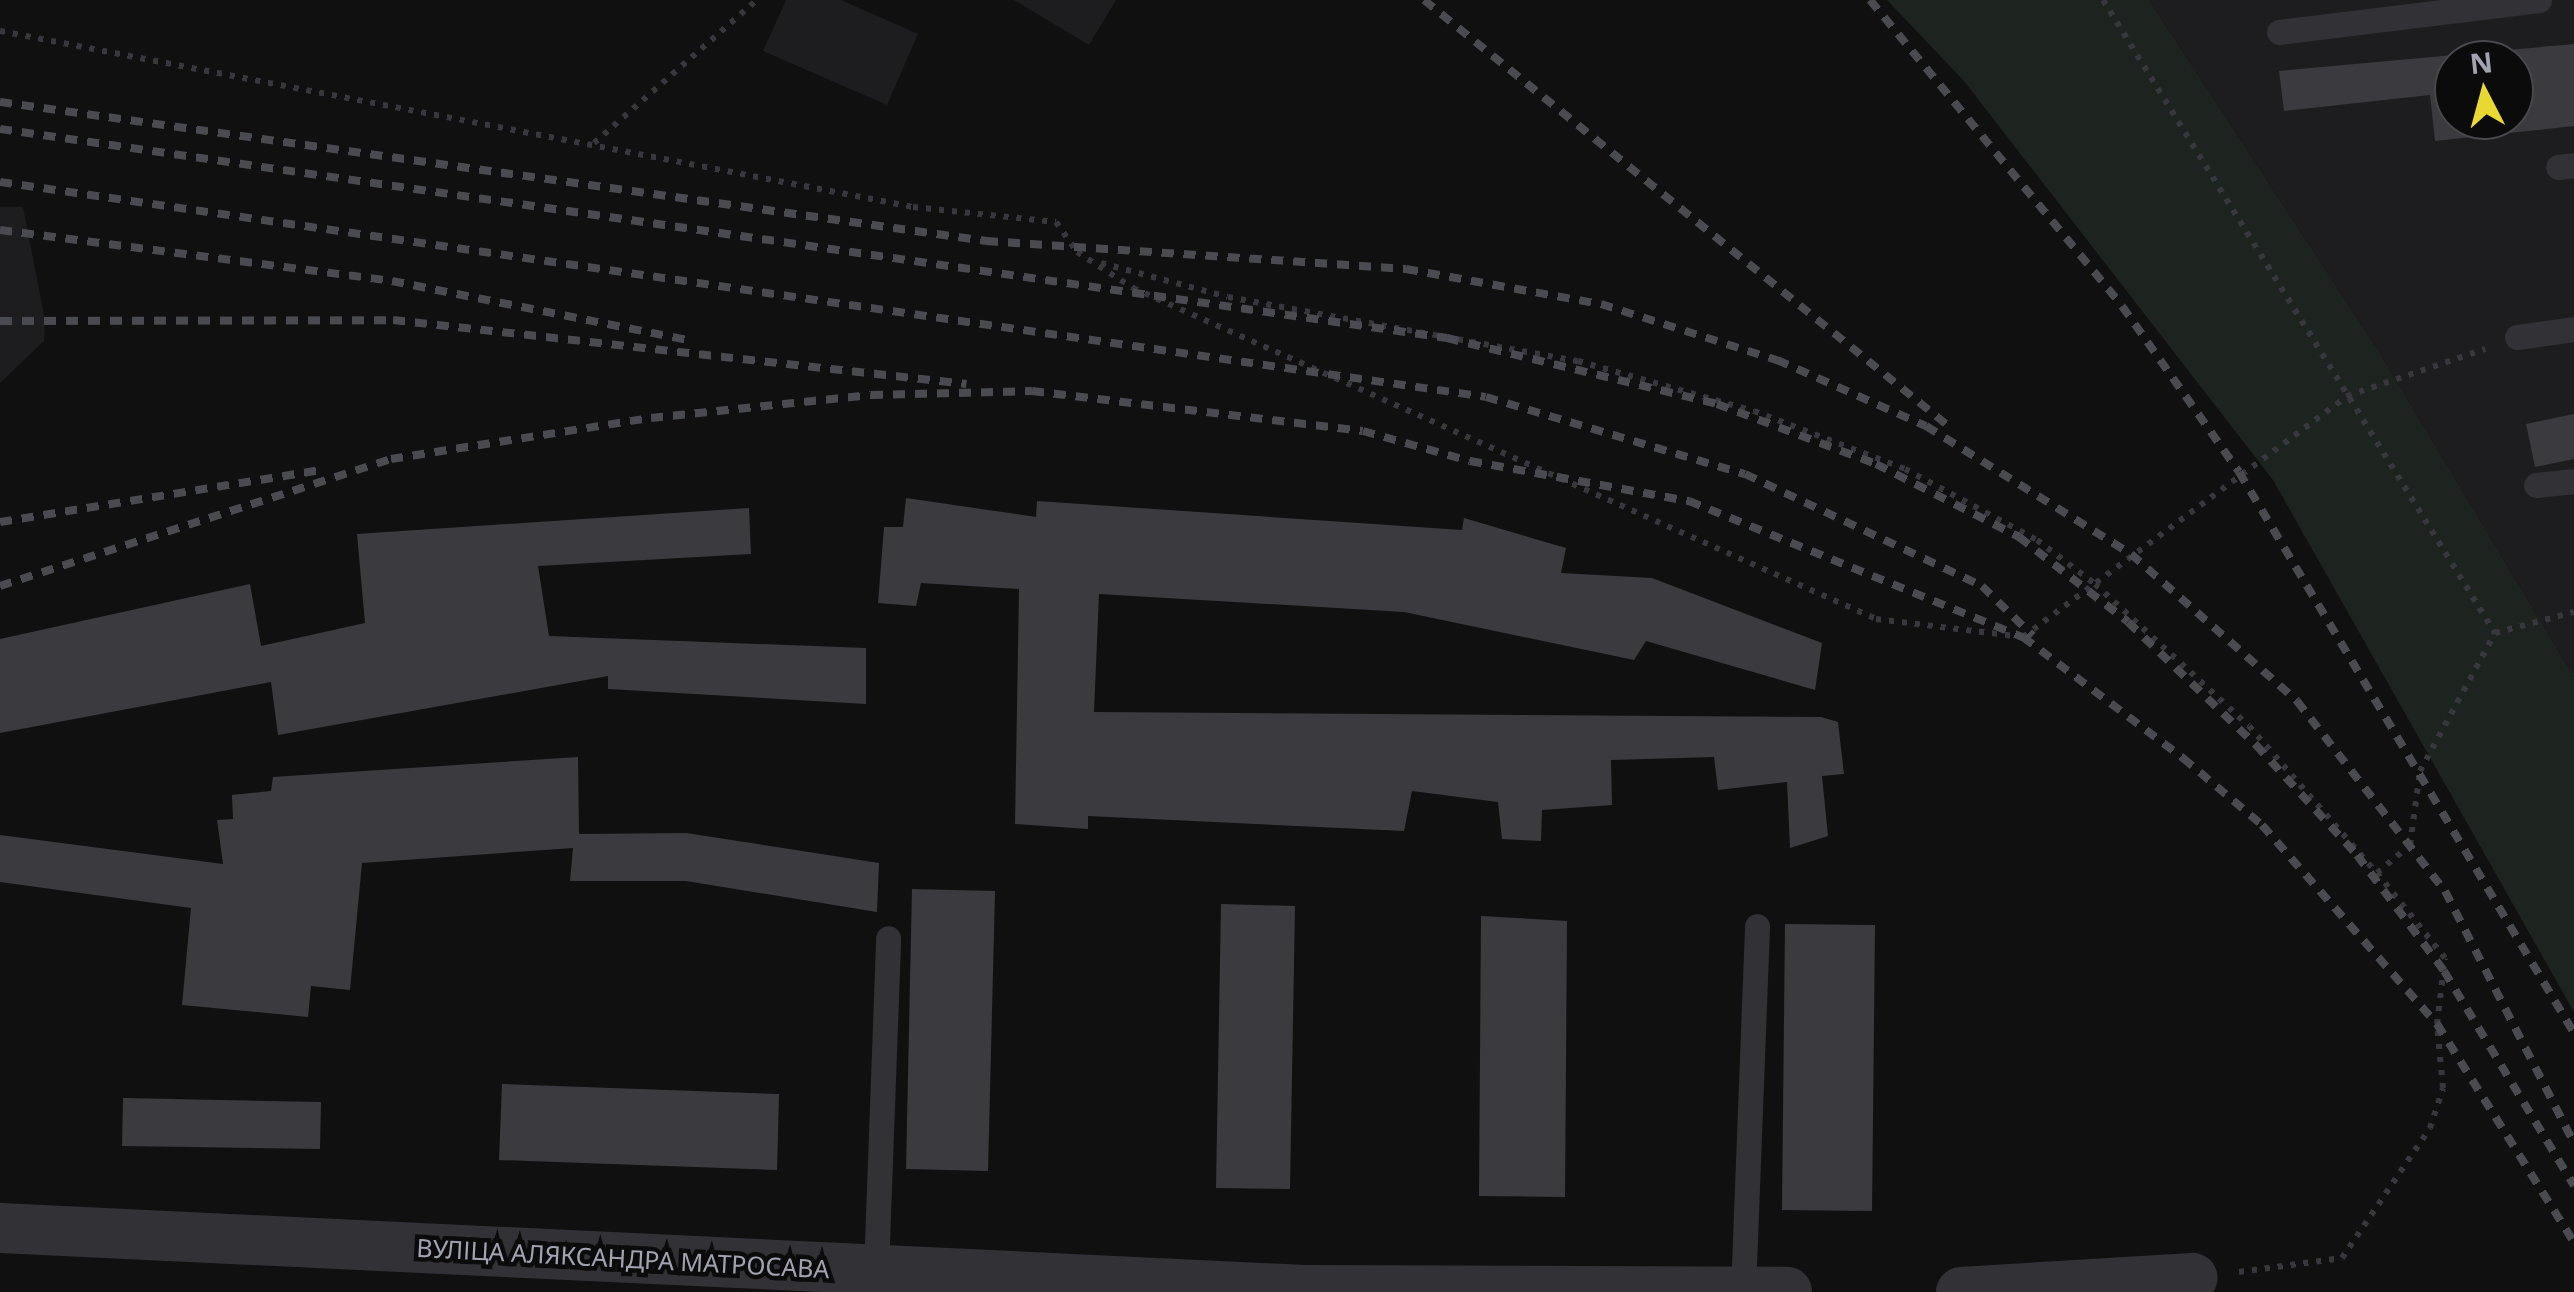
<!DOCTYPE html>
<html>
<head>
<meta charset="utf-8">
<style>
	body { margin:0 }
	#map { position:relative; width:2574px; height:1292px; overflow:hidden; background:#101011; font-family:"Noto Sans",sans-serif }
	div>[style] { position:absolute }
	.built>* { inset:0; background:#1d1c1e }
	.green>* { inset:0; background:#1d241f }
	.building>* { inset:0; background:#3b3a3e }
	.path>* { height:6px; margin-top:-3px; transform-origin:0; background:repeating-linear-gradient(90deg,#37373d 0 5px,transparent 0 13px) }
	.service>* { height:25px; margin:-12.5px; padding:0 12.5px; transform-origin:12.5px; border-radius:12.5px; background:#323136 }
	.minor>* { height:50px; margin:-25px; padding:0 25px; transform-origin:25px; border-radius:25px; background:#323136 }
	.rail>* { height:8px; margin-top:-4px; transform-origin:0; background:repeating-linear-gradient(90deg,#4a4a51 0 12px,transparent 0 22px) }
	span { translate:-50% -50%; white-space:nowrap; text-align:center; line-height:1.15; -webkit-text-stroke:9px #0b0b0c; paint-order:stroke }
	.street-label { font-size:25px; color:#a2a3b1 }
	.north { position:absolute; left:2434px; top:40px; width:100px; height:100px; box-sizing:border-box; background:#0b0b0c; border:2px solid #47484e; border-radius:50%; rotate:354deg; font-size:28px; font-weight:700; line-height:40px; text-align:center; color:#a2a3b1 }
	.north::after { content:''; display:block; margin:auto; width:35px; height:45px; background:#e8d831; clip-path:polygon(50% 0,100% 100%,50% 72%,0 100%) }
</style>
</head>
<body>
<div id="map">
	<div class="built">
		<i style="clip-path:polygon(786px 0,841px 0,918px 34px,887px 105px,763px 51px)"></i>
		<i style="clip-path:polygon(1014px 0,1116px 0,1089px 45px)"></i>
		<i style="clip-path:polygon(evenodd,2149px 0,2574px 0,2574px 677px,2376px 347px,2149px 0,2454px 60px,2514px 60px,2514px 120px,2454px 120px,2454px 60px)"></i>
		<i style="clip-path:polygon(0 207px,23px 207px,45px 320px,44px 341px,0 383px)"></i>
	</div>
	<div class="green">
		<i style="clip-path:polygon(1887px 0,2149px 0,2376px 347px,2574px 677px,2574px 1012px,2273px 480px,1964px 81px)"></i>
	</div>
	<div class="building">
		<i style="clip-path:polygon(evenodd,2574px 44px,2574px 126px,2435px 141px,2430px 95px,2284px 111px,2279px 71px,2574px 44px,2454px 60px,2514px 60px,2514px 120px,2454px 120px,2454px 60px)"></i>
		<i style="clip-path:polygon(2574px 414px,2574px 459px,2535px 467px,2526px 424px)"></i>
		<i style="clip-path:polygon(906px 498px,1036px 517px,1037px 501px,1462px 530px,1464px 518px,1566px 548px,1561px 573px,1652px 578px,1822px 643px,1815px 690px,1646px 641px,1634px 660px,1404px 612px,1099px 594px,1094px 712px,1821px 717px,1838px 722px,1844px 774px,1822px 776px,1828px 836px,1790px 848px,1787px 782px,1718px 790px,1714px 757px,1611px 760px,1612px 805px,1542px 810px,1541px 841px,1502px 839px,1498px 802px,1412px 791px,1404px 831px,1088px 816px,1088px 829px,1015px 824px,1019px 589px,921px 583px,916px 606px,878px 603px,884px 527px,903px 527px)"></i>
		<i style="clip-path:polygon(749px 508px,751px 554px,538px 566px,549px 636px,866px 648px,866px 704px,608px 689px,608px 676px,278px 735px,271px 682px,0 733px,0 639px,250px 584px,261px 646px,365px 623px,357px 534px)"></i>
		<i style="clip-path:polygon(578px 757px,579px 834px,686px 833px,879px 863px,877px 912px,686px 881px,570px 881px,573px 848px,362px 863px,350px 990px,311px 986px,308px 1017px,182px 1005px,191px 908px,0 882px,0 835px,223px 864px,217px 820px,233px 819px,232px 795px,271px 791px,273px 777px)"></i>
		<i style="clip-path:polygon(912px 889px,995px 891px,988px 1171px,906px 1169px)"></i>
		<i style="clip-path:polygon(1221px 904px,1295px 906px,1290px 1189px,1216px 1188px)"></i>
		<i style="clip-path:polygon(1481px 916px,1567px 921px,1565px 1197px,1479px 1196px)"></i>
		<i style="clip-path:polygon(1785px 924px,1875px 925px,1872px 1211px,1782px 1210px)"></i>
		<i style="clip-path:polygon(502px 1084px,779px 1094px,777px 1170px,499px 1160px)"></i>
		<i style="clip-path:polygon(123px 1098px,321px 1102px,320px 1149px,122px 1146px)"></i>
	</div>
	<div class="path">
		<i style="left:2103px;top:0;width:745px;rotate:58.23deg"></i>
		<i style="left:0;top:31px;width:930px;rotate:10.91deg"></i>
		<i style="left:913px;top:207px;width:144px;rotate:6deg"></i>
		<i style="left:1056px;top:222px;width:37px;rotate:55deg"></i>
		<i style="left:1077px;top:252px;width:67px;rotate:32.7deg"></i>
		<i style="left:1133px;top:288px;width:813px;rotate:24.01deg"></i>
		<i style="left:1876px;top:619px;width:148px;rotate:7deg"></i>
		<i style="left:2023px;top:637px;width:404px;rotate:-36.6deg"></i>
		<i style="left:2347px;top:396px;width:146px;rotate:-18.8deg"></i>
		<i style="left:594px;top:143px;width:217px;rotate:-41.3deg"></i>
		<i style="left:1101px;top:263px;width:131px;rotate:15deg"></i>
		<i style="left:1228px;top:297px;width:356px;rotate:10.4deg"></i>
		<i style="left:1578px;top:361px;width:183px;rotate:15.9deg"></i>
		<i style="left:1754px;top:411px;width:162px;rotate:21deg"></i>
		<i style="left:1905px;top:469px;width:150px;rotate:28.3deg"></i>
		<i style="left:2037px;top:540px;width:73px;rotate:37.2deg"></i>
		<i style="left:2095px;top:584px;width:209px;rotate:42.7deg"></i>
		<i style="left:2249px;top:726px;width:195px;rotate:49deg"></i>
		<i style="left:2239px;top:1272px;width:104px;rotate:-7.7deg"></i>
		<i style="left:2342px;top:1258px;width:157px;rotate:-55.9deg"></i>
		<i style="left:2430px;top:1128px;width:42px;rotate:-72deg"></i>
		<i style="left:2443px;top:1088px;width:64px;rotate:-95.4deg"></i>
		<i style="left:2437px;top:1024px;width:66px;rotate:-83.1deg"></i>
		<i style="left:2445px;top:958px;width:109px;rotate:-128.7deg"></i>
		<i style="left:2377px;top:873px;width:43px;rotate:-40.3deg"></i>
		<i style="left:2410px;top:845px;width:75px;rotate:-82.3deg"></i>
		<i style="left:2420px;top:771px;width:157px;rotate:-61.5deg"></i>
		<i style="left:2495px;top:633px;width:82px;rotate:-14.9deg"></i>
	</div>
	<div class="service">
		<i style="left:2279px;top:32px;width:262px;rotate:-7deg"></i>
		<i style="left:2558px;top:167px;width:16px;rotate:-7deg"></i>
		<i style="left:2517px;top:337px;width:58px;rotate:-8deg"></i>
		<i style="left:2536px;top:485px;width:38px;rotate:-6deg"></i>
		<i style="left:876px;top:1270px;width:332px;rotate:-87.9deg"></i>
		<i style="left:1743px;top:1292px;width:366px;rotate:-87.8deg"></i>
	</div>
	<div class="minor">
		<i style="left:0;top:1228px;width:1305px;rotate:2.72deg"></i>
		<i style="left:1304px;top:1290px;width:483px;rotate:0.2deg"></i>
		<i style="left:1961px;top:1292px;width:232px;rotate:-3.5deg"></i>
	</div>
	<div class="rail">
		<i style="left:1424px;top:0;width:680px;rotate:39.09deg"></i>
		<i style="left:1870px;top:0;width:396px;rotate:50.5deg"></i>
		<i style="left:2122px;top:306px;width:203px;rotate:54.8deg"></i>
		<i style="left:2239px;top:472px;width:653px;rotate:59.16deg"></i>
		<i style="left:0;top:102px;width:996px;rotate:8.02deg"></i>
		<i style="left:986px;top:241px;width:421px;rotate:3.8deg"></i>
		<i style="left:1406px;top:269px;width:198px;rotate:10.2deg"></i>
		<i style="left:1601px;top:304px;width:185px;rotate:17.7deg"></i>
		<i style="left:1777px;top:360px;width:163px;rotate:23.9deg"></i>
		<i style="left:1926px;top:426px;width:242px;rotate:32deg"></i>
		<i style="left:2131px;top:554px;width:222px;rotate:41.5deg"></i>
		<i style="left:2297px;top:701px;width:241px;rotate:52.1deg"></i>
		<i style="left:2445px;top:891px;width:283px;rotate:62.9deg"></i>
		<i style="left:0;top:129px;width:1462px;rotate:8.22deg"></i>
		<i style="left:1447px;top:338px;width:278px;rotate:13.7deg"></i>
		<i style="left:1717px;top:404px;width:170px;rotate:20.7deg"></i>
		<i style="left:1876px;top:464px;width:161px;rotate:27deg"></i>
		<i style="left:2019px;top:537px;width:138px;rotate:37.9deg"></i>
		<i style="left:2128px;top:622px;width:178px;rotate:43.9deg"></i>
		<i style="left:2256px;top:745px;width:149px;rotate:47.4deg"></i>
		<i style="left:2357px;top:855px;width:145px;rotate:53.1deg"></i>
		<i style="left:2444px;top:971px;width:251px;rotate:58.8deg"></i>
		<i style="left:0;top:182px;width:1501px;rotate:8.23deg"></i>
		<i style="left:1486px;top:397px;width:270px;rotate:16.6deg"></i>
		<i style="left:1745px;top:474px;width:262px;rotate:25.3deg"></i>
		<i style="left:1982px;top:586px;width:71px;rotate:44.4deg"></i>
		<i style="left:0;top:230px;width:395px;rotate:7.4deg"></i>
		<i style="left:392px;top:281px;width:302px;rotate:11.3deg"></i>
		<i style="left:0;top:321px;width:393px;rotate:-0.1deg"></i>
		<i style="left:393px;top:320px;width:577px;rotate:6.37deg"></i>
		<i style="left:0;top:522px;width:325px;rotate:-9.2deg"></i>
		<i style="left:0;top:586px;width:411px;rotate:-18deg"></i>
		<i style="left:391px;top:459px;width:263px;rotate:-9deg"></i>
		<i style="left:651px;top:418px;width:221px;rotate:-6deg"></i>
		<i style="left:871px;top:395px;width:161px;rotate:-1.4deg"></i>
		<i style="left:1032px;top:391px;width:333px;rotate:6.9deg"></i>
		<i style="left:1363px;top:431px;width:111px;rotate:15.7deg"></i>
		<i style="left:1470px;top:461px;width:223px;rotate:10.4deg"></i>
		<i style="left:1689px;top:501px;width:361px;rotate:22.2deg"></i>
		<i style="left:2023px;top:637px;width:201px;rotate:37.1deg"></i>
		<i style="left:2183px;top:758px;width:104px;rotate:40.3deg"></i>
		<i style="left:2262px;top:825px;width:265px;rotate:48.7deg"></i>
		<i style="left:2437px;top:1024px;width:257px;rotate:57.9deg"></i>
	</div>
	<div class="street-label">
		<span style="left:623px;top:1258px;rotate:3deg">ВУЛІЦА АЛЯКСАНДРА МАТРОСАВА</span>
	</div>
	<div class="north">N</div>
</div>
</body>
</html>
